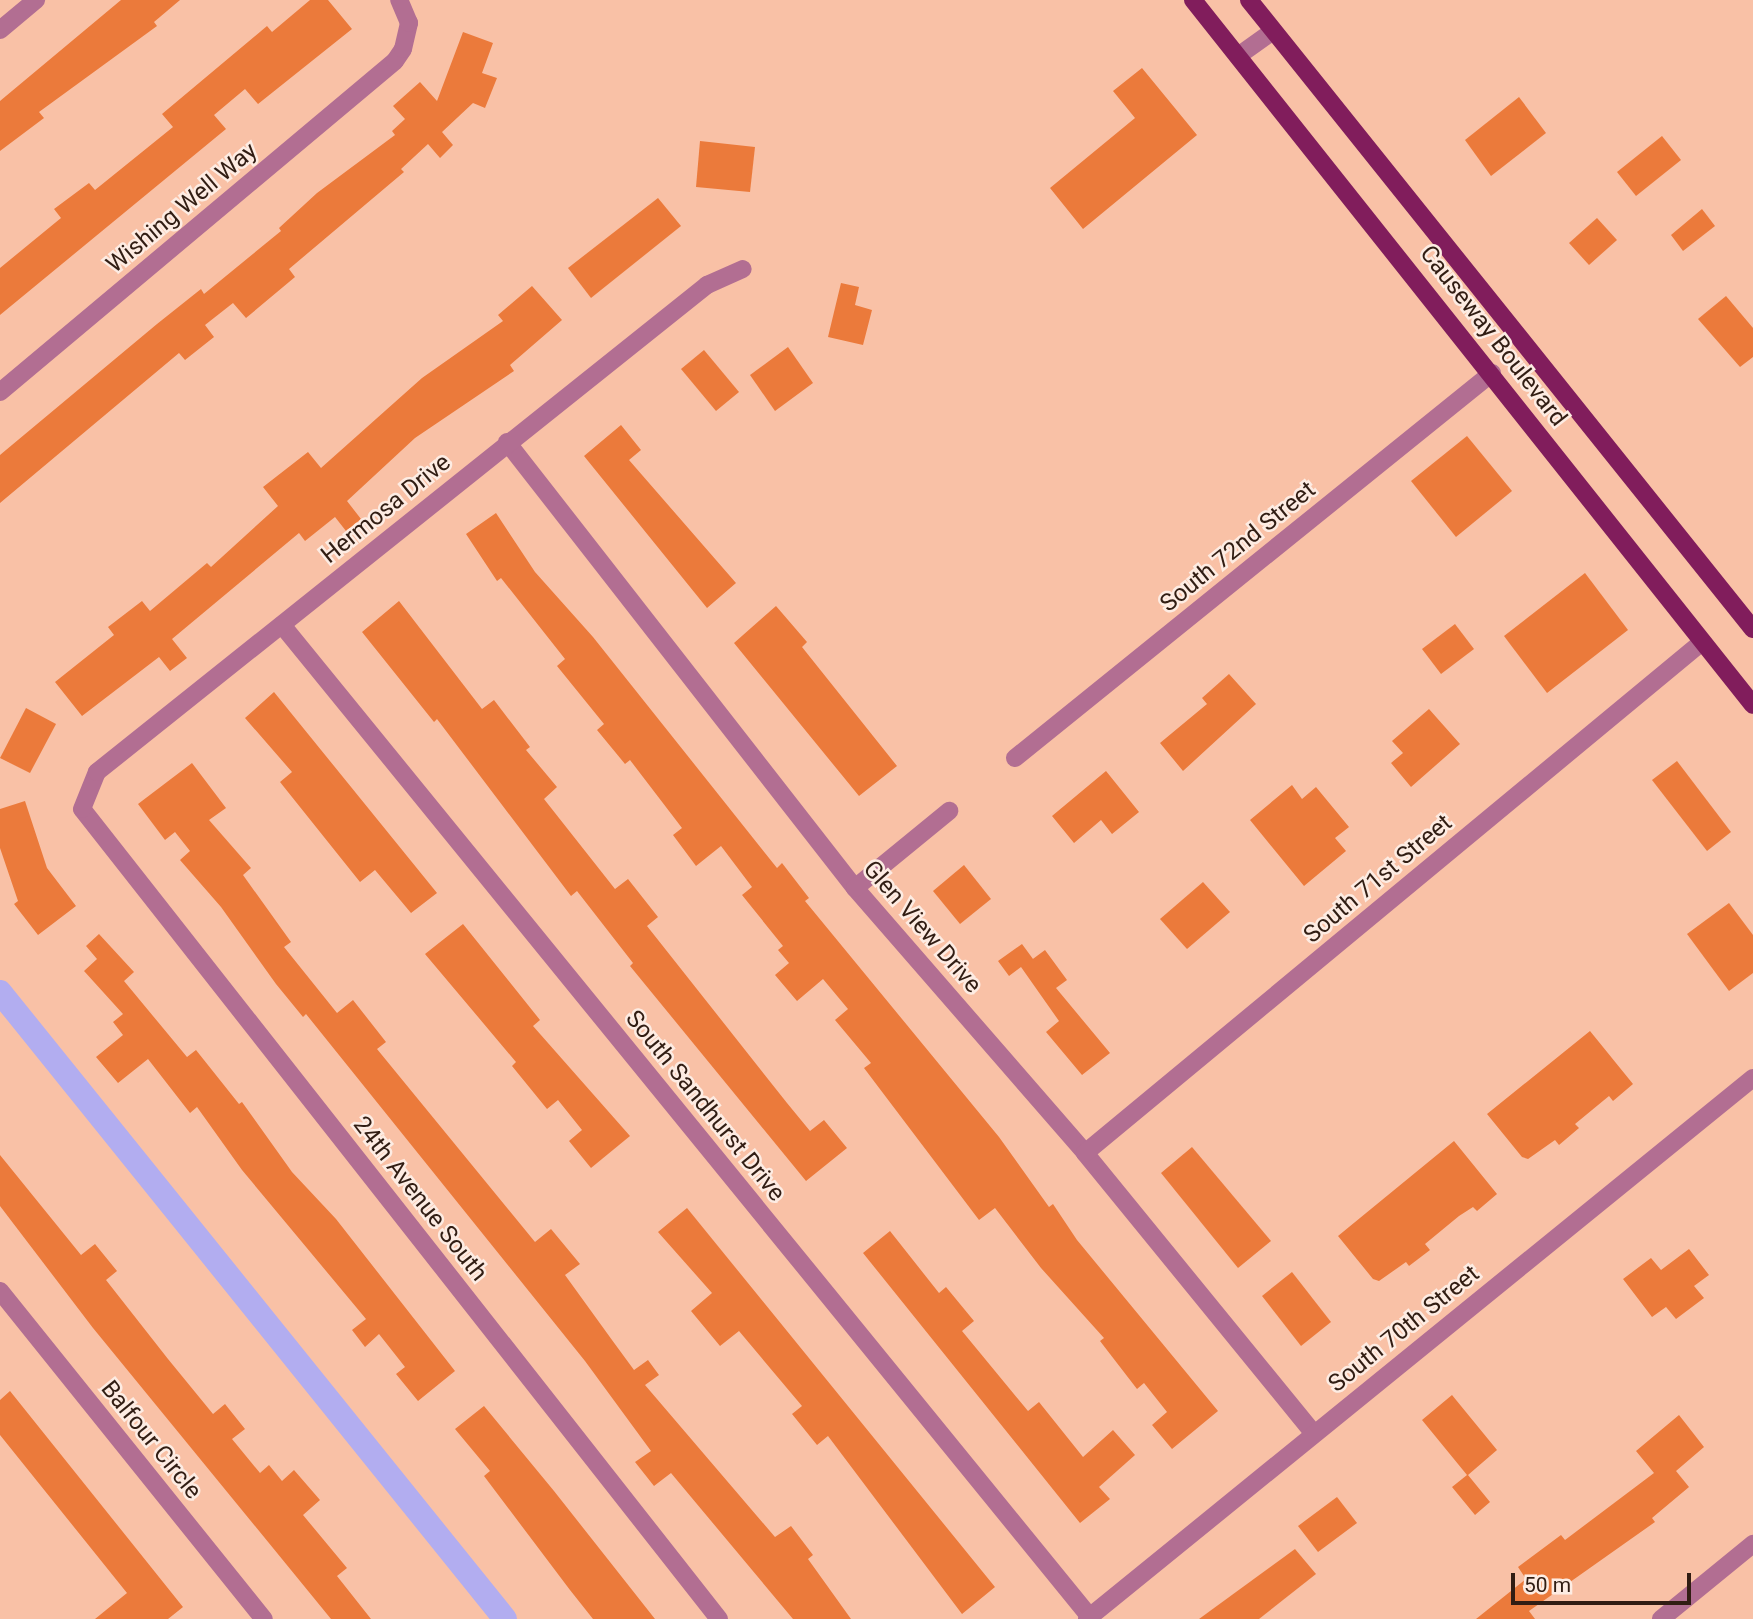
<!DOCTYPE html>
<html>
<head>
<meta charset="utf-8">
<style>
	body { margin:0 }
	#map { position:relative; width:1753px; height:1619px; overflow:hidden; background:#f9c1a6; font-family:Roboto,sans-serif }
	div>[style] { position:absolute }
	.canal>* { height:24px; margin:-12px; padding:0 12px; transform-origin:12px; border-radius:12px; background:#b2adf0 }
	.building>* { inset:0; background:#eb7a3b }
	.minor>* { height:18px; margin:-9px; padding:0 9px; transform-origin:9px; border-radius:9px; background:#b26e92 }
	.major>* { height:18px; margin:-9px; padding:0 9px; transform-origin:9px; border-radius:9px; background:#811d5c }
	span { translate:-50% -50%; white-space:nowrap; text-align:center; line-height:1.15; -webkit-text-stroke:5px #fdece3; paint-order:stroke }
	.street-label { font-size:24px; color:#311d13 }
	.scale { position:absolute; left:1511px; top:1573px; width:180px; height:32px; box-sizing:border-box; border:4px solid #311d13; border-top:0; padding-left:9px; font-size:21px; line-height:24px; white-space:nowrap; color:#311d13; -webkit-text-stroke:5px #fdece3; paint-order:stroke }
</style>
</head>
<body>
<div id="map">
	<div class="canal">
		<i style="left:0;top:992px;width:805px;rotate:51.15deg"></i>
	</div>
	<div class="building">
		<i style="clip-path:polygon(121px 0,180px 0,154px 22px,157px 26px,39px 112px,44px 118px,0 151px,0 101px)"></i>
		<i style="clip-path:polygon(310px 0,328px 0,352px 29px,258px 104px,245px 89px,214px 115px,226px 129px,0 315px,0 268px,61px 218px,54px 209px,89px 183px,95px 190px,173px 127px,162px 114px,267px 26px,272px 32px)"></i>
		<i style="clip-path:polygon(463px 32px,493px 43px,482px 73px,497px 78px,485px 108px,473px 103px,442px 132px,453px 145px,440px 158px,428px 144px,401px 169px,404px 172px,289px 269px,295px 277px,246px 318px,233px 303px,205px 325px,214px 337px,185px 360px,179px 353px,0 503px,0 455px,157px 324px,201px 289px,204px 294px,281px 231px,279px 228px,317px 193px,395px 135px,392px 131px,405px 119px,393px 106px,420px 82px,437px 101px)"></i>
		<i style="clip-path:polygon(1142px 68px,1197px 135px,1083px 229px,1050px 188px,1135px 118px,1113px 91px)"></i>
		<i style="clip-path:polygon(1519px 97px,1546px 133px,1491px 176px,1465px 140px)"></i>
		<i style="clip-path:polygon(1662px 136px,1681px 160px,1636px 196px,1617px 172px)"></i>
		<i style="clip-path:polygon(700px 141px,755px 147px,750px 192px,696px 187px)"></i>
		<i style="clip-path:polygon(658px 198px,681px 226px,591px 298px,568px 268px)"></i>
		<i style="clip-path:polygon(1702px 209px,1715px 226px,1683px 251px,1671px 235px)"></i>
		<i style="clip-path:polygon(1597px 218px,1617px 240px,1589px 265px,1569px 243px)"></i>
		<i style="clip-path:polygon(841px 283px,859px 287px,855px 305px,872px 310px,863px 345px,828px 337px)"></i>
		<i style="clip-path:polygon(532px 286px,562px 320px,510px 365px,514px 371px,415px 438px,347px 501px,361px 519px,346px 531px,335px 517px,305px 541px,299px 533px,172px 639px,187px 658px,170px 671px,159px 657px,82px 716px,55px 682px,114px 635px,108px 627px,142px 601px,150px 611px,207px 563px,211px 567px,278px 506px,263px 487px,308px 452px,321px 468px,422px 378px,503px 321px,498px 315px)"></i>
		<i style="clip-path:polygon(1726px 296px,1753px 328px,1753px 357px,1740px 367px,1698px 319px)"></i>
		<i style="clip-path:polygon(788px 347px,813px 383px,775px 411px,750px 375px)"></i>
		<i style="clip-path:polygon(704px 350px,739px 392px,716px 411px,681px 369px)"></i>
		<i style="clip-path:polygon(621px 425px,641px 450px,629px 460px,736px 583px,707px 608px,584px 456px)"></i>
		<i style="clip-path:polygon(1467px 436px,1512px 491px,1456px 537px,1411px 481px)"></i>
		<i style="clip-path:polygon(496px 513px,535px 572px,593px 637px,777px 868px,782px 863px,809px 898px,805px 901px,999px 1137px,1049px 1207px,1053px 1204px,1077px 1240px,1218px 1411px,1172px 1449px,1152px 1425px,1167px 1412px,1144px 1383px,1137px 1389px,1100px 1341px,1104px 1338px,1041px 1268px,995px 1208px,979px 1220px,864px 1068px,871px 1063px,835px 1020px,848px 1009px,823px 979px,797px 1001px,775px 975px,789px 963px,778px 950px,783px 946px,742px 895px,752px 887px,721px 846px,696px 866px,673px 835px,682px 828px,630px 760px,625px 764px,597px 730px,604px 724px,557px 666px,565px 659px,501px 578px,497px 581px,466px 534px)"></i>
		<i style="clip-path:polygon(1585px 573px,1628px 630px,1547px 693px,1504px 636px)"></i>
		<i style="clip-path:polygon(399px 601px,482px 709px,494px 700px,530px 747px,526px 750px,557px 787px,544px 799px,615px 889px,628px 879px,658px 917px,647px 926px,787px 1103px,810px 1131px,824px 1120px,847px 1148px,806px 1181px,630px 966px,633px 963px,577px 891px,571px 896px,437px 719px,434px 722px,362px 632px)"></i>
		<i style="clip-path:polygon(776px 606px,807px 642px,802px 647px,897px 766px,859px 796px,734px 643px)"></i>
		<i style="clip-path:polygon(1455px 624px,1474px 649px,1441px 674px,1422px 649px)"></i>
		<i style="clip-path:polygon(1229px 674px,1256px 704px,1183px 771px,1160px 743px,1207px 704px,1202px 698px)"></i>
		<i style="clip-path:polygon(274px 692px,437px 893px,411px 913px,375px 870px,360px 882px,280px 782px,292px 772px,245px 718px)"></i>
		<i style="clip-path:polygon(26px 708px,56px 724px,30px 773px,0 758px)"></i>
		<i style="clip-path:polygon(1429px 709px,1460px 744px,1411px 787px,1391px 763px,1403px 753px,1392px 741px)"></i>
		<i style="clip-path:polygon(1677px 761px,1731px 832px,1707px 851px,1652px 780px)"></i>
		<i style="clip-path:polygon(192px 763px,226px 808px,209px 820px,251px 868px,243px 875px,291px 942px,284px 947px,337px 1013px,353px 1000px,386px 1042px,377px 1049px,535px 1242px,551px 1229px,580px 1264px,565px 1275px,612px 1340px,634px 1370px,648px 1360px,659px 1375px,645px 1385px,775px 1537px,791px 1526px,813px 1555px,808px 1559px,851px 1619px,793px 1619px,671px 1473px,654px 1486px,635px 1462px,651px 1451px,585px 1361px,306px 1014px,303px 1017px,276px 984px,221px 907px,180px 860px,190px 851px,175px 832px,165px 840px,138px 804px)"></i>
		<i style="clip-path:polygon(1106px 771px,1139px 812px,1112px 834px,1101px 820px,1074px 843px,1052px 816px)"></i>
		<i style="clip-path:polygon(1292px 785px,1302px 799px,1316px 787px,1349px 827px,1335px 838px,1346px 851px,1304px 886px,1250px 820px)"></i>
		<i style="clip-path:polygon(25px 801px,47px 868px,76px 906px,38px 935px,14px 904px,18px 901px,0 848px,0 809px)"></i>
		<i style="clip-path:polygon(964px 865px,991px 899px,960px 924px,933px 891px)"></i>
		<i style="clip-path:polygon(1203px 882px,1230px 912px,1187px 949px,1160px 919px)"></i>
		<i style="clip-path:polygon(1729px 903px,1753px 935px,1753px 973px,1729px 991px,1687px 934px)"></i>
		<i style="clip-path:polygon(463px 924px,540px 1020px,533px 1026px,630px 1136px,591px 1168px,569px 1141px,582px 1130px,558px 1100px,547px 1109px,512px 1066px,516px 1062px,425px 954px)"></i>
		<i style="clip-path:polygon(99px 934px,134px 972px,124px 981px,187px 1057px,196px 1050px,239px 1104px,242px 1102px,292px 1172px,336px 1219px,455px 1371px,418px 1401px,396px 1374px,405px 1367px,379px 1334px,365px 1347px,352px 1330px,366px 1319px,242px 1170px,197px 1107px,190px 1113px,148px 1059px,118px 1083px,96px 1057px,123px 1035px,113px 1022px,123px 1014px,84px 971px,97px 959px,86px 946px)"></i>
		<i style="clip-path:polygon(1022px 944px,1033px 959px,1022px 967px,1045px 950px,1067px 980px,1056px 988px,1110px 1053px,1082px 1075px,1046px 1032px,1059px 1021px,1021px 967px,1009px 976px,998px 961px)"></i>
		<i style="clip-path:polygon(1590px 1031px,1633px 1084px,1613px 1101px,1609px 1096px,1575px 1124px,1579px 1128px,1559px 1145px,1555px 1140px,1528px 1159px,1522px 1157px,1487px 1114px)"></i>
		<i style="clip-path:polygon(1454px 1141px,1497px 1194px,1477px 1211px,1473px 1207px,1459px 1216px,1425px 1244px,1430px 1250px,1409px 1266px,1406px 1262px,1379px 1281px,1373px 1279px,1338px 1236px)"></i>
		<i style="clip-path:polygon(1192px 1147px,1271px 1241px,1238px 1268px,1161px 1173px)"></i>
		<i style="clip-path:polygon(0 1155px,81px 1255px,95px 1244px,117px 1271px,106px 1280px,168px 1359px,213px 1414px,225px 1404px,245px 1429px,232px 1439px,260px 1473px,269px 1465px,282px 1481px,294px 1470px,320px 1500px,303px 1515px,347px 1568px,337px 1576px,371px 1619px,331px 1619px,93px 1328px,0 1206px)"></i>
		<i style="clip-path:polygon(687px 1208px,995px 1587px,962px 1614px,828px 1436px,817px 1445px,792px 1414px,802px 1406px,739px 1331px,720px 1346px,691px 1311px,712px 1293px,658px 1232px)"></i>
		<i style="clip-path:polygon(890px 1231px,939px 1293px,946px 1287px,974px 1321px,962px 1331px,1028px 1411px,1039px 1402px,1083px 1457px,1113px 1430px,1135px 1455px,1099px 1487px,1110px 1499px,1080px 1523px,863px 1253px)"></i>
		<i style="clip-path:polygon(1689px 1249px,1709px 1275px,1694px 1286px,1704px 1298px,1676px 1319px,1666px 1307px,1652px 1317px,1623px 1279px,1651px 1258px,1661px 1270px)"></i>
		<i style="clip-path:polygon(1292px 1272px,1331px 1322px,1301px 1346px,1262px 1296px)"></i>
		<i style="clip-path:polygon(10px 1391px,183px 1607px,168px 1619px,95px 1619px,127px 1593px,0 1435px,0 1400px)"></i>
		<i style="clip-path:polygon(1452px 1395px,1497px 1450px,1468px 1475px,1490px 1502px,1475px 1515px,1452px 1487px,1467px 1475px,1422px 1420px)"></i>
		<i style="clip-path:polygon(484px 1406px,554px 1491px,655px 1619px,593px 1619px,570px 1590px,484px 1476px,490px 1471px,455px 1429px)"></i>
		<i style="clip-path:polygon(1679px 1415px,1704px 1447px,1676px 1471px,1689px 1487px,1652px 1518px,1655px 1522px,1529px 1611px,1535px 1619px,1476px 1619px,1526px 1579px,1518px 1567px,1561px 1535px,1565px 1540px,1654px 1473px,1636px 1451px)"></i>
		<i style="clip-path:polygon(1337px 1497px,1357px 1523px,1318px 1552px,1298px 1526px)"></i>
		<i style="clip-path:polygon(1295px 1549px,1316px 1574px,1259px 1619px,1199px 1619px)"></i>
	</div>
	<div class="minor">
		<i style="left:0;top:30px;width:47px;rotate:-39.8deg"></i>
		<i style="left:1238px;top:56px;width:43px;rotate:-35.5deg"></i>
		<i style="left:0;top:392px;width:515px;rotate:-39.96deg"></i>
		<i style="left:395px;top:61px;width:14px;rotate:-56deg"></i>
		<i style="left:403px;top:49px;width:27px;rotate:-77deg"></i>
		<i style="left:409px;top:23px;width:25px;rotate:-113deg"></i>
		<i style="left:507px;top:442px;width:566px;rotate:52.04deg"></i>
		<i style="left:855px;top:888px;width:351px;rotate:49deg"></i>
		<i style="left:1085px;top:1153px;width:362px;rotate:50.8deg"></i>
		<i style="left:282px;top:625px;width:1279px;rotate:50.84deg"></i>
		<i style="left:1015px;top:758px;width:613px;rotate:-38.91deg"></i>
		<i style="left:855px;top:888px;width:122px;rotate:-39.3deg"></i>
		<i style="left:1085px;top:1153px;width:801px;rotate:-39.63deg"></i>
		<i style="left:0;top:1291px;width:421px;rotate:51.2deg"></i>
		<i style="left:719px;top:1619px;width:1030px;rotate:-128.18deg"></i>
		<i style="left:82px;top:809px;width:40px;rotate:-68deg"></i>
		<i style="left:97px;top:772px;width:781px;rotate:-38.6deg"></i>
		<i style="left:707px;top:285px;width:39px;rotate:-24deg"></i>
		<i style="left:1087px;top:1619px;width:858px;rotate:-39.09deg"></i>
		<i style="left:1661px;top:1619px;width:119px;rotate:-39.2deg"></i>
	</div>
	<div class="major">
		<i style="left:1193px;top:0;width:900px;rotate:51.54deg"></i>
		<i style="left:1249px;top:0;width:806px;rotate:51.3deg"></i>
	</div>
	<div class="street-label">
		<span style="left:182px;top:208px;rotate:-40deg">Wishing Well Way</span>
		<span style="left:1493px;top:336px;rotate:52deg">Causeway Boulevard</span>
		<span style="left:386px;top:509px;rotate:-39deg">Hermosa Drive</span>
		<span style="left:1238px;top:547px;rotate:-39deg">South 72nd Street</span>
		<span style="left:1378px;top:879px;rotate:-40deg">South 71st Street</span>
		<span style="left:922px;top:927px;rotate:49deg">Glen View Drive</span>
		<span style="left:705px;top:1106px;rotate:51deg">South Sandhurst Drive</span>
		<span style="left:420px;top:1199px;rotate:52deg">24th Avenue South</span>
		<span style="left:1404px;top:1329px;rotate:-39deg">South 70th Street</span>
		<span style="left:151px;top:1440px;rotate:51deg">Balfour Circle</span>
	</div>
	<div class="scale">50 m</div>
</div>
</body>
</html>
